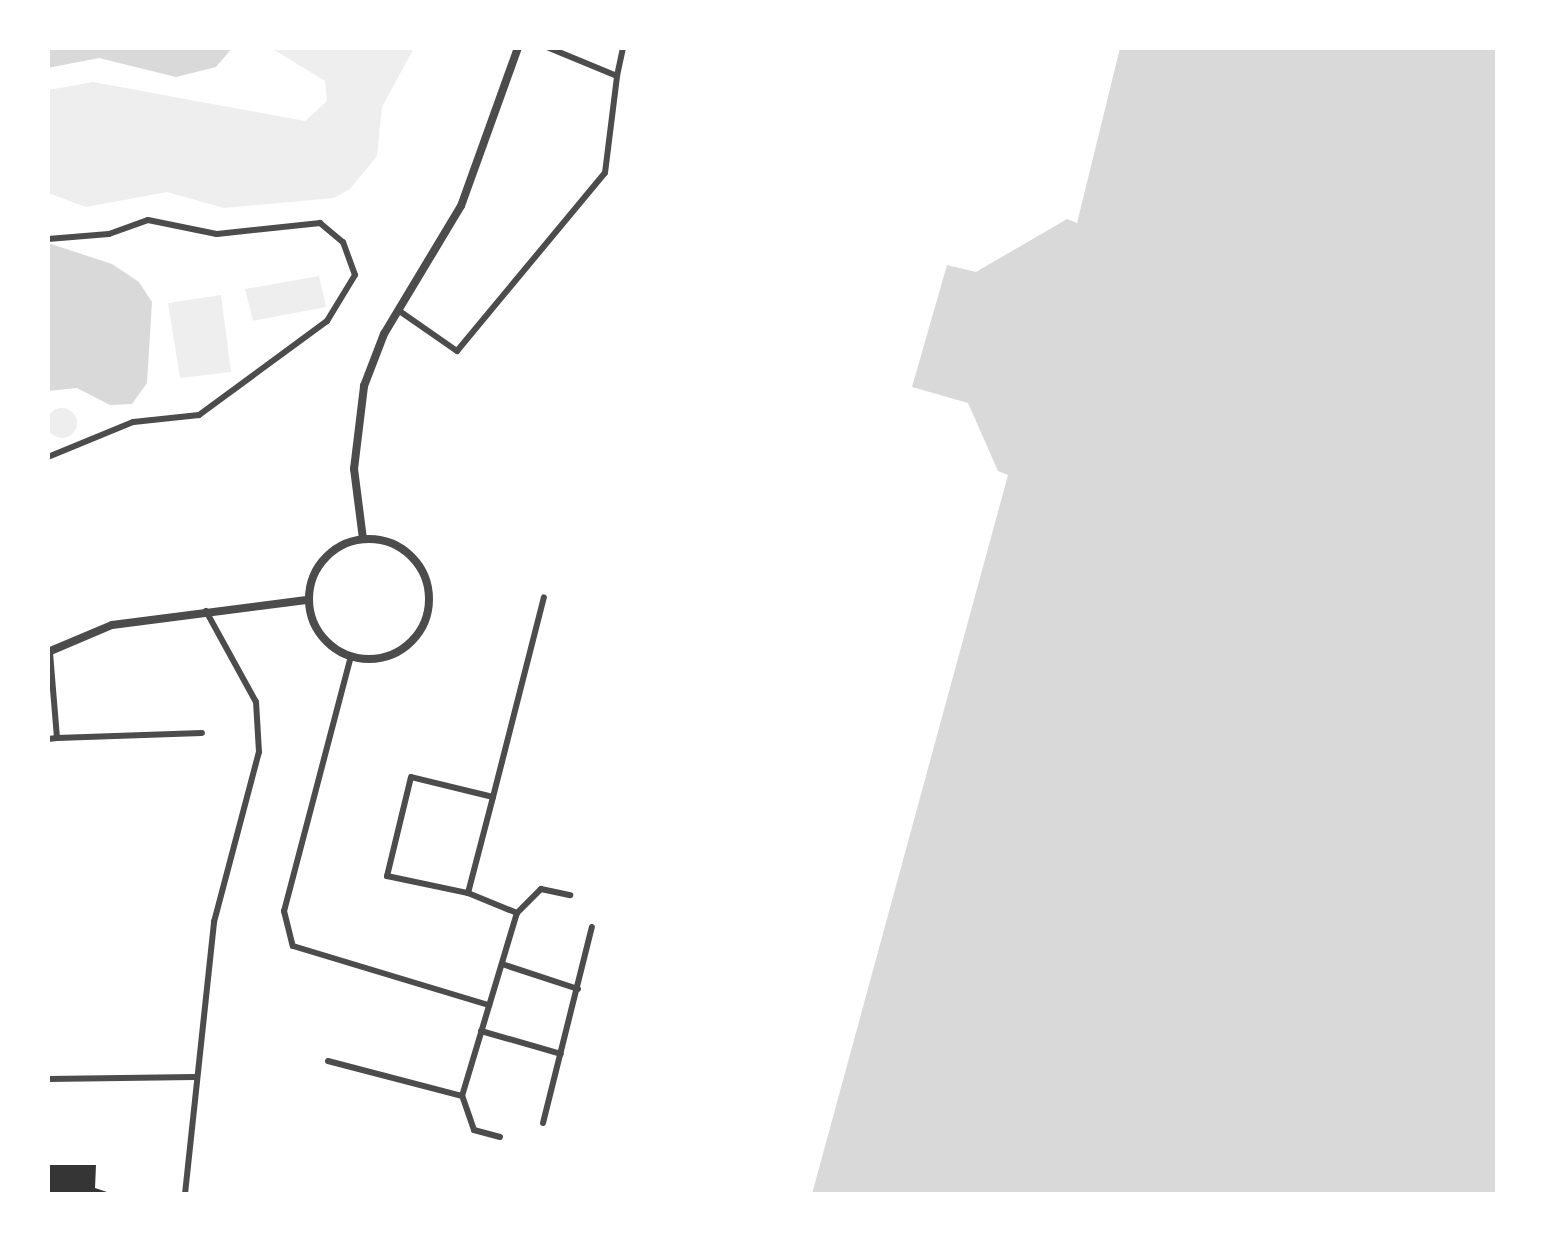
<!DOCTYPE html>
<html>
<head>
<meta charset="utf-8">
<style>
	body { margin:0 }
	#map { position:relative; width:1545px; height:1242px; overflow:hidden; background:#fff; font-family:Inter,sans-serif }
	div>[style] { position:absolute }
	.green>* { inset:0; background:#eee }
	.round { border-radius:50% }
	.water>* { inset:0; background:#d9d9d9 }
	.building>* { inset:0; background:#353535 }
	.service>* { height:6px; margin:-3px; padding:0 3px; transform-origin:3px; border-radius:3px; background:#4c4c4c }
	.minor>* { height:8px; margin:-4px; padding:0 4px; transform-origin:4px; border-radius:4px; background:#4c4c4c }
	.minor>.ring { margin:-4px; padding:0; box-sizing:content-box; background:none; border:8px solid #4c4c4c; border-radius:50% }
	span { translate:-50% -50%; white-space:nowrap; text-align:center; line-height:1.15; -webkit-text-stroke:8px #fff; paint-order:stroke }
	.frame { position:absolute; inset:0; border:50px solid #fff; pointer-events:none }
</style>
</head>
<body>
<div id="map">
	<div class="green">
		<i style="clip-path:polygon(271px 48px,414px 48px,382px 107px,377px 156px,350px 189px,334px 198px,224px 208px,167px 192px,86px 207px,48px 193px,48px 90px,93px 82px,305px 121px,327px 101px,325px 81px)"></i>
		<i style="clip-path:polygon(319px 276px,326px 307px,253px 321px,245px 289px)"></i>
		<i style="clip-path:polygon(221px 295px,231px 372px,180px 378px,168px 303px)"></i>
		<i class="round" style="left:47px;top:408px;width:30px;height:30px"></i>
	</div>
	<div class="water">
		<i style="clip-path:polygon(48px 48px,232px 48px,216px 67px,176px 77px,99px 58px,48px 68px)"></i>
		<i style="clip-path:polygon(1120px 48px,1497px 48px,1497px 1194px,812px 1194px,1008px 475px,998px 471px,968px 403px,912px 387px,947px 265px,976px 272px,1067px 219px,1077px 223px)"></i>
		<i style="clip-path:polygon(48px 243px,112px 264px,139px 282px,152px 302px,147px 383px,132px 404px,110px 405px,77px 388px,48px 391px)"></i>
	</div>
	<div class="building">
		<i style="clip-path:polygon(48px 1165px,96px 1165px,95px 1188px,113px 1194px,48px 1194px)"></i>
	</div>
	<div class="service">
		<i style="left:617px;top:76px;width:29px;rotate:-78deg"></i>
		<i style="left:48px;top:239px;width:61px;rotate:-4.7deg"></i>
		<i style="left:109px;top:234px;width:41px;rotate:-19.7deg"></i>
		<i style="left:148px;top:220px;width:70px;rotate:11.5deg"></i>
		<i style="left:217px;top:234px;width:104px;rotate:-6.1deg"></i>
		<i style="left:320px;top:223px;width:30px;rotate:40deg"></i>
		<i style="left:343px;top:242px;width:35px;rotate:70deg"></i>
		<i style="left:355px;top:275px;width:54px;rotate:121.3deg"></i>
		<i style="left:327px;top:321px;width:159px;rotate:143.7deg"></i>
		<i style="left:199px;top:415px;width:66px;rotate:173.9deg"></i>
		<i style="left:133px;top:422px;width:92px;rotate:157.6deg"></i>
		<i style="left:398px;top:310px;width:72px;rotate:34.8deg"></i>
		<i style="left:457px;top:351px;width:231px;rotate:-50.3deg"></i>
		<i style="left:605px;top:173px;width:98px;rotate:-82.9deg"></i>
		<i style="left:617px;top:76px;width:74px;rotate:-157.6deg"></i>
		<i style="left:351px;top:656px;width:264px;rotate:104.7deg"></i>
		<i style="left:284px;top:911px;width:36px;rotate:76deg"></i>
		<i style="left:293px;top:946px;width:205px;rotate:16.8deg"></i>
		<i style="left:57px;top:738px;width:145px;rotate:-2deg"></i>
		<i style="left:48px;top:739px;width:9px;rotate:-6deg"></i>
		<i style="left:57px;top:738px;width:86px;rotate:-94.7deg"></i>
		<i style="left:493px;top:797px;width:84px;rotate:-166.3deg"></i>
		<i style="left:411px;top:777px;width:102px;rotate:103.6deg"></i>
		<i style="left:387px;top:876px;width:83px;rotate:11.9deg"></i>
		<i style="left:468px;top:893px;width:99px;rotate:-75.4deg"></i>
		<i style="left:493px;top:797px;width:206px;rotate:-75.7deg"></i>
		<i style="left:468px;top:893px;width:53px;rotate:22.2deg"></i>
		<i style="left:502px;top:964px;width:80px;rotate:18.2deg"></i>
		<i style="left:481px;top:1031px;width:83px;rotate:16deg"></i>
		<i style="left:328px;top:1061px;width:138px;rotate:14.6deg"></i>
		<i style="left:48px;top:1079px;width:147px;rotate:-0.8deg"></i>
		<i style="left:543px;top:1123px;width:202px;rotate:-76deg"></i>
		<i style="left:500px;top:1137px;width:27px;rotate:-165deg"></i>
		<i style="left:474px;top:1130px;width:36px;rotate:-109deg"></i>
		<i style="left:462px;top:1096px;width:191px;rotate:-73.3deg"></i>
		<i style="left:517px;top:913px;width:34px;rotate:-45deg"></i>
		<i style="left:541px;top:889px;width:30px;rotate:12deg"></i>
		<i style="left:185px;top:1194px;width:274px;rotate:-83.9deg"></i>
		<i style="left:214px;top:922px;width:176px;rotate:-75.2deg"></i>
		<i style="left:259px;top:752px;width:50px;rotate:-93.4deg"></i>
		<i style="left:256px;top:702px;width:104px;rotate:-118.8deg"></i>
	</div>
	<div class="minor">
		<i style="left:363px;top:539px;width:71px;rotate:-97.3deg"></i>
		<i style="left:354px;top:469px;width:84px;rotate:-83.1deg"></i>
		<i style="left:364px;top:386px;width:56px;rotate:-69deg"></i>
		<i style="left:384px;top:334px;width:149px;rotate:-59deg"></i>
		<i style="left:461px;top:206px;width:168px;rotate:-70.2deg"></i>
		<i class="ring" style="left:309px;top:539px;width:112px;height:112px"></i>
		<i style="left:48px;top:652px;width:69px;rotate:-22.9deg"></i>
		<i style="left:112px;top:625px;width:198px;rotate:-7.3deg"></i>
	</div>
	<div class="frame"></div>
</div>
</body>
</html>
